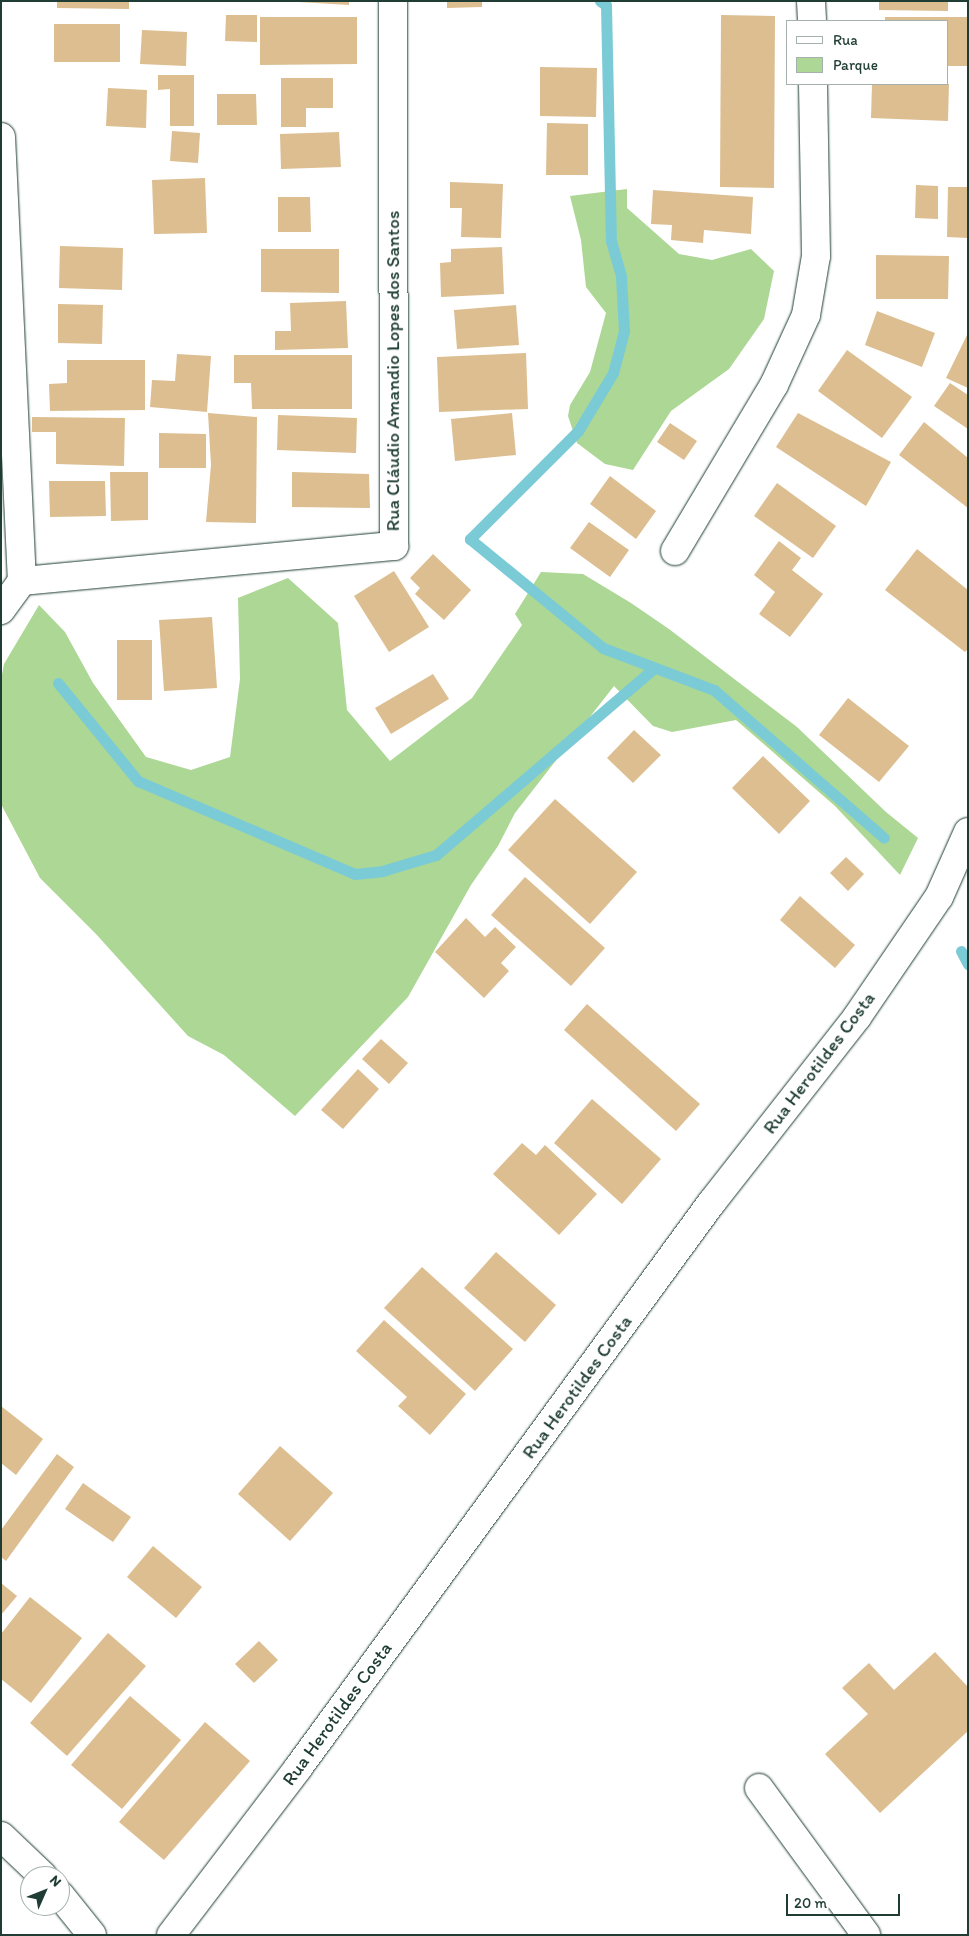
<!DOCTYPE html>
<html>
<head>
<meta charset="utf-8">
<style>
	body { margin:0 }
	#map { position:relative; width:969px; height:1936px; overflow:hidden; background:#fff; font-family:Itim,sans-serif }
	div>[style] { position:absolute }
	.green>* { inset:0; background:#acd794 }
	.stream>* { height:11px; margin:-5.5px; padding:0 5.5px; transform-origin:5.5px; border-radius:5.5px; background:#7bcbd7 }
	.building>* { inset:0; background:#dcbe90 }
	.roads { filter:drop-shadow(0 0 1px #1f3d34) drop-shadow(0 0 1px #1f3d34) }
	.minor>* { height:28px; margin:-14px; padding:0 14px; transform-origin:14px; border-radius:14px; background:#fff }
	span { translate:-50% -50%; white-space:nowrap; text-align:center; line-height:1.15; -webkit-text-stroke:4.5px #fff; paint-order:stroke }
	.street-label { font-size:19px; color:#1f3d34 }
	.frame { position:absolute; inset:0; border:2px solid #1f3d34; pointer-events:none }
	.legend { position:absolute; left:786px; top:20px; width:162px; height:65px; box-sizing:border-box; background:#fff; border:1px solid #a5b1ae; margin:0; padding:6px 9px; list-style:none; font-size:15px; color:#1f3d34 }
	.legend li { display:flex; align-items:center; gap:10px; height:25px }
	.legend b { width:25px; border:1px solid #a5b1ae }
	.north { position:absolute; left:20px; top:1866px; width:50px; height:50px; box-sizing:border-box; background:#fff; border:1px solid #a5b1ae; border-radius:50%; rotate:46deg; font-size:14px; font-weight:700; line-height:20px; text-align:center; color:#1f3d34 }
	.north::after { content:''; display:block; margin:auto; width:18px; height:22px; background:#1f3d34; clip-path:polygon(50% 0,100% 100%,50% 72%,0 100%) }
	.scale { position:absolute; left:786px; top:1894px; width:114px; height:22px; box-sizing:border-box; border:2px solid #1f3d34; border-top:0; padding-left:6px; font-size:15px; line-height:18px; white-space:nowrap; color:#1f3d34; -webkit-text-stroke:4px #fff; paint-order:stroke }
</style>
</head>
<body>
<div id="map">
	<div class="green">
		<i style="clip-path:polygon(627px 189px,627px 208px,679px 254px,712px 260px,751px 249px,774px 271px,764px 319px,729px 369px,671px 411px,633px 470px,605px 464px,577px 443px,568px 416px,570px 405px,590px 372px,606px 313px,586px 287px,581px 240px,570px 196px)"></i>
		<i style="clip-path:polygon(541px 572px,583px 574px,631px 603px,669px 629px,797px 727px,886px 812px,918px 838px,900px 875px,835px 806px,736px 720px,672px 732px,653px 726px,614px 686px,515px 813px,498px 846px,471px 885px,408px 997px,295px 1116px,224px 1055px,188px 1036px,96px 934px,40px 878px,1px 804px,1px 680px,4px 664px,39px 605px,65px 632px,93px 683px,146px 757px,191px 770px,230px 757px,240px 679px,238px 598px,288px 578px,338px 623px,347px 710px,390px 761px,472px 698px,522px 625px,515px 614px)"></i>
	</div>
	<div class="stream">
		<i style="left:600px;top:1px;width:7px;rotate:34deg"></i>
		<i style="left:606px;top:5px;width:236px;rotate:88.8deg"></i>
		<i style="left:611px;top:241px;width:37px;rotate:74deg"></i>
		<i style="left:621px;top:277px;width:54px;rotate:86.8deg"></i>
		<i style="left:624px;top:331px;width:43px;rotate:104.7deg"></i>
		<i style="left:613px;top:373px;width:68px;rotate:121.1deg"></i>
		<i style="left:578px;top:431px;width:153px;rotate:135deg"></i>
		<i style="left:470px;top:539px;width:172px;rotate:39.3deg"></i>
		<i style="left:603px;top:648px;width:119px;rotate:20.7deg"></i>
		<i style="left:714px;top:690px;width:225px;rotate:41deg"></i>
		<i style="left:58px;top:683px;width:127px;rotate:50.8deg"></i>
		<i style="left:138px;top:781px;width:236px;rotate:23.2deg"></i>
		<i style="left:355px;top:874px;width:27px;rotate:-6deg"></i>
		<i style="left:382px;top:871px;width:56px;rotate:-16.5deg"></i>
		<i style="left:436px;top:855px;width:287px;rotate:-40.6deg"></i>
		<i style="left:961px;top:951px;width:15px;rotate:62deg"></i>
	</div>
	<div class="building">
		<i style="clip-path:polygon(57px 1px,129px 1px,129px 9px,57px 8px)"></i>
		<i style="clip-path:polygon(282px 1px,349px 1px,349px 5px)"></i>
		<i style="clip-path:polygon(447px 1px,482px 1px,482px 7px,447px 8px)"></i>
		<i style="clip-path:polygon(879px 1px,948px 1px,948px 11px,879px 10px)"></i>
		<i style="clip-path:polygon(226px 15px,257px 15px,257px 42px,225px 41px)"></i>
		<i style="clip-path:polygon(721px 15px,775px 16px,774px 188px,720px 187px)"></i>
		<i style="clip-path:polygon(260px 17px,357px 17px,357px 64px,260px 65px)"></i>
		<i style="clip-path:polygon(885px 17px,968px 17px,968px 66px,948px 66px,948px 21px,885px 21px)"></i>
		<i style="clip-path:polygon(54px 24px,120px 24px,120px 62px,54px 62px)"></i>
		<i style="clip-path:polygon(142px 30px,187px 32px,186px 66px,140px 64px)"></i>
		<i style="clip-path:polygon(540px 67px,597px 68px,596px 117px,540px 116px)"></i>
		<i style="clip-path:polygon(158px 75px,194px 75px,194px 126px,170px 126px,170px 89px,158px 90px)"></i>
		<i style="clip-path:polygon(281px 78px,333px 78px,333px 108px,306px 108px,306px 127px,281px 127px)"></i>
		<i style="clip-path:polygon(872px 84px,949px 84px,948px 121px,871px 118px)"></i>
		<i style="clip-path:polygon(108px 88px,147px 90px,146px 128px,106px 126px)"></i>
		<i style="clip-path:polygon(217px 94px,256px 94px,257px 125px,217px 125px)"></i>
		<i style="clip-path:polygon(547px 123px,588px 124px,588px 175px,546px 175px)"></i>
		<i style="clip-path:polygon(172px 131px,200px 133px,198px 163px,170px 161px)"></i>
		<i style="clip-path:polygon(339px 132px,341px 167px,281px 169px,280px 134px)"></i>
		<i style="clip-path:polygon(205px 178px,207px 233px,154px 234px,152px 180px)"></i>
		<i style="clip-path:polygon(450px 182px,503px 184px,501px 238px,461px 237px,462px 208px,450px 208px)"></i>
		<i style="clip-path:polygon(916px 185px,938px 186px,938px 219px,915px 218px)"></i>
		<i style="clip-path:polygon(948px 187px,968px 187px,968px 238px,947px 237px)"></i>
		<i style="clip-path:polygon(653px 190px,753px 197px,751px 234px,704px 230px,703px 243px,671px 240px,672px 225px,651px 224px)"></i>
		<i style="clip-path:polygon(278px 197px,310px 197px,311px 232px,278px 232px)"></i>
		<i style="clip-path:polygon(60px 246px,123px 248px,122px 290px,59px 288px)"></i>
		<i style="clip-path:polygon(502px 247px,504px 294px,441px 297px,440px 263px,451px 262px,451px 249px)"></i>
		<i style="clip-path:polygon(261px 249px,339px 249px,339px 293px,261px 292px)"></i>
		<i style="clip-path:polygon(876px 255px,949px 256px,948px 299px,876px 299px)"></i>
		<i style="clip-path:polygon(346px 301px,348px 348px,275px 350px,275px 331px,291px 331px,290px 303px)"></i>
		<i style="clip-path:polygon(58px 304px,103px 305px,102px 344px,58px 343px)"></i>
		<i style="clip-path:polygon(516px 305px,519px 345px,457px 349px,454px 310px)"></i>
		<i style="clip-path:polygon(877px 311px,935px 333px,922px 367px,865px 345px)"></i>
		<i style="clip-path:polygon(968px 333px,968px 388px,946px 378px)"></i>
		<i style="clip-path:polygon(847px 350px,912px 397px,882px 438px,818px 391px)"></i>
		<i style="clip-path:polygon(526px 353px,528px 409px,439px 412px,437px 357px)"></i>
		<i style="clip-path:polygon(177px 354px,211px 356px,207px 412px,150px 407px,152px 380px,175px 381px)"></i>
		<i style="clip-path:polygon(234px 355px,352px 355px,352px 409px,252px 409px,251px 383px,234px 383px)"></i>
		<i style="clip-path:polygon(67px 360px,145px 360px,145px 410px,50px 411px,49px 384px,67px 383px)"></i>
		<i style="clip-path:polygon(950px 383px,968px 395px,968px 429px,934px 406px)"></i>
		<i style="clip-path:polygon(208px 413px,257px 417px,256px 523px,206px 522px,211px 465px)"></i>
		<i style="clip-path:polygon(512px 413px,516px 455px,455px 461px,451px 419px)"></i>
		<i style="clip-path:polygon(798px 413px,891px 462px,866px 506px,776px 447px)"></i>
		<i style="clip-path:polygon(278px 415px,357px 418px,356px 453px,277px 450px)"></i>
		<i style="clip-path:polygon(32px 417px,125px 418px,124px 466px,56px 464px,56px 432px,32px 432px)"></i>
		<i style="clip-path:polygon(924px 422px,968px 458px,968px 508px,899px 455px)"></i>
		<i style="clip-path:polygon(670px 423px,697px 441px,684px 460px,657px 442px)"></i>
		<i style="clip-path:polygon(159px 433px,206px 434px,206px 468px,159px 468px)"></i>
		<i style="clip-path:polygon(110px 472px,148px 472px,148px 520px,111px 521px)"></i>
		<i style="clip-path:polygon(292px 472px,369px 474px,370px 508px,292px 507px)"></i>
		<i style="clip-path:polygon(610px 476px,656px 511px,636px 539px,590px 504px)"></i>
		<i style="clip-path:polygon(49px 481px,105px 481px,106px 516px,50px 517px)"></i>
		<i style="clip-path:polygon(777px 483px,836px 526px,813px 558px,754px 516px)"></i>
		<i style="clip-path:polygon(589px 522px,629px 550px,610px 577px,570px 548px)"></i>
		<i style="clip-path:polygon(779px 541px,801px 558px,792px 570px,823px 594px,790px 637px,759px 614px,775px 592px,754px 575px)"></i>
		<i style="clip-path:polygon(917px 549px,968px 590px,968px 649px,965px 652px,885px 590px)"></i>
		<i style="clip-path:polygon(433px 554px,471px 590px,444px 620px,415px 594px,420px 588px,410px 578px)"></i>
		<i style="clip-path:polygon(394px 571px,429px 627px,389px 652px,354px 596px)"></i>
		<i style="clip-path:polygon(212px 617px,217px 688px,164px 691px,159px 620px)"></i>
		<i style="clip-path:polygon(117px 640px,152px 640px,152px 700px,117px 700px)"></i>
		<i style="clip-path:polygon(433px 674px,449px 699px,391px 734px,375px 708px)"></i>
		<i style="clip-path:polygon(848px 698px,909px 746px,879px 782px,819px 735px)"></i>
		<i style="clip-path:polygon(634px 730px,661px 755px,633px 783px,607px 758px)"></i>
		<i style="clip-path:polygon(763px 756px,810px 801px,779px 834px,732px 788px)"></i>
		<i style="clip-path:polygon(555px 799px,637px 872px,590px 924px,508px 850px)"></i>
		<i style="clip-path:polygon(846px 857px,864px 874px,848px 891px,830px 873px)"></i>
		<i style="clip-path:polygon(525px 877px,605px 948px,571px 986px,491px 915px)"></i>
		<i style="clip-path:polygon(800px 896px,855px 945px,835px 968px,780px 920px)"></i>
		<i style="clip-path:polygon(466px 918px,485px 937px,495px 927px,516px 947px,501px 963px,509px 971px,484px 998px,435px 952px)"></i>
		<i style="clip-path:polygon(587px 1004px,700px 1104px,676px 1131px,564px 1030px)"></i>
		<i style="clip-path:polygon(381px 1039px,408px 1063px,389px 1084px,362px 1059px)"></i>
		<i style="clip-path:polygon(358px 1069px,379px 1089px,343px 1129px,321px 1110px)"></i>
		<i style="clip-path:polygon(592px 1099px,661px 1159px,622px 1204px,554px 1143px)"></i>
		<i style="clip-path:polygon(522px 1143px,536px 1155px,545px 1145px,597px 1194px,559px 1235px,493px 1174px)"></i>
		<i style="clip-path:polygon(496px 1252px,556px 1305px,525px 1342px,464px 1288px)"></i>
		<i style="clip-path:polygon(422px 1267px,513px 1349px,475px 1391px,384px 1308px)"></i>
		<i style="clip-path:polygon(384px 1320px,466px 1394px,430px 1435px,398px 1406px,407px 1397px,356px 1351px)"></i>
		<i style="clip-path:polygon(1px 1406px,43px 1439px,16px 1475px,1px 1463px)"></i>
		<i style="clip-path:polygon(280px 1446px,333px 1493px,290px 1541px,238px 1494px)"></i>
		<i style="clip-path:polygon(57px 1454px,74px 1467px,6px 1561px,1px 1557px,1px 1530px)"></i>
		<i style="clip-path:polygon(83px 1483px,131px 1517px,113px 1542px,65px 1509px)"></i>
		<i style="clip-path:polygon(153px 1546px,202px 1587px,176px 1618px,127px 1577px)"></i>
		<i style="clip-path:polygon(1px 1583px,17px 1596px,1px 1615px)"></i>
		<i style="clip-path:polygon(30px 1597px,82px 1638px,31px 1703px,1px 1679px,1px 1634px)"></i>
		<i style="clip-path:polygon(108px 1633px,146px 1666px,67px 1756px,30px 1723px)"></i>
		<i style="clip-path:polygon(259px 1641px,278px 1660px,254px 1683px,235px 1664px)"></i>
		<i style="clip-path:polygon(935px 1652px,968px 1687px,968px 1731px,880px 1813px,825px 1754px,868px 1714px,842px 1688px,869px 1663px,894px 1690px)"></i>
		<i style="clip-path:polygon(130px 1696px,181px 1740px,122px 1809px,71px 1765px)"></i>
		<i style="clip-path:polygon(205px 1722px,250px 1761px,164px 1860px,119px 1822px)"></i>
	</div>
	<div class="roads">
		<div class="minor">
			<i style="left:811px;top:1px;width:20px;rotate:87deg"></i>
			<i style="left:1px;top:137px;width:444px;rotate:87.3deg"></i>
			<i style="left:22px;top:581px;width:36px;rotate:126deg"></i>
			<i style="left:675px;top:551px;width:193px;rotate:-59.2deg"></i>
			<i style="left:774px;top:385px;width:77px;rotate:-65.4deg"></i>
			<i style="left:806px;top:315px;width:60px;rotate:-80.4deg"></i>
			<i style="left:816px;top:256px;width:172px;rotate:-91deg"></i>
			<i style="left:22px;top:581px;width:374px;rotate:-5.4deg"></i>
			<i style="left:394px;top:546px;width:545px;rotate:-90.11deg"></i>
			<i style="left:759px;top:1788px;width:182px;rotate:53.9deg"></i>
			<i style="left:1px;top:1836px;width:58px;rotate:43.6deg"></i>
			<i style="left:60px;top:1895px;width:51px;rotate:51.3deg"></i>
			<i style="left:171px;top:1935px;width:210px;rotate:-52.7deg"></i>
			<i style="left:298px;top:1768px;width:701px;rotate:-53.82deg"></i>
			<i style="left:712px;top:1202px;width:235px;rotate:-51.9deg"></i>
			<i style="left:857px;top:1017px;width:145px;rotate:-55.7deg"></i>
			<i style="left:939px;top:897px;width:71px;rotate:-66deg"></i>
		</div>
	</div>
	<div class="street-label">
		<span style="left:393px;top:371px;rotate:-90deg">Rua Cláudio Amandio Lopes dos Santos</span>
		<span style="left:819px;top:1063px;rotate:-53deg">Rua Herotildes Costa</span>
		<span style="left:577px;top:1387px;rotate:-54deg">Rua Herotildes Costa</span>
		<span style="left:337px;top:1714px;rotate:-54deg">Rua Herotildes Costa</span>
	</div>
	<div class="frame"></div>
	<ul class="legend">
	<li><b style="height:6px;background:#fff"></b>Rua</li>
	<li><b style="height:14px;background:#acd794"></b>Parque</li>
	</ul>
	<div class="north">N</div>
	<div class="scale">20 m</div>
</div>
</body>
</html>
